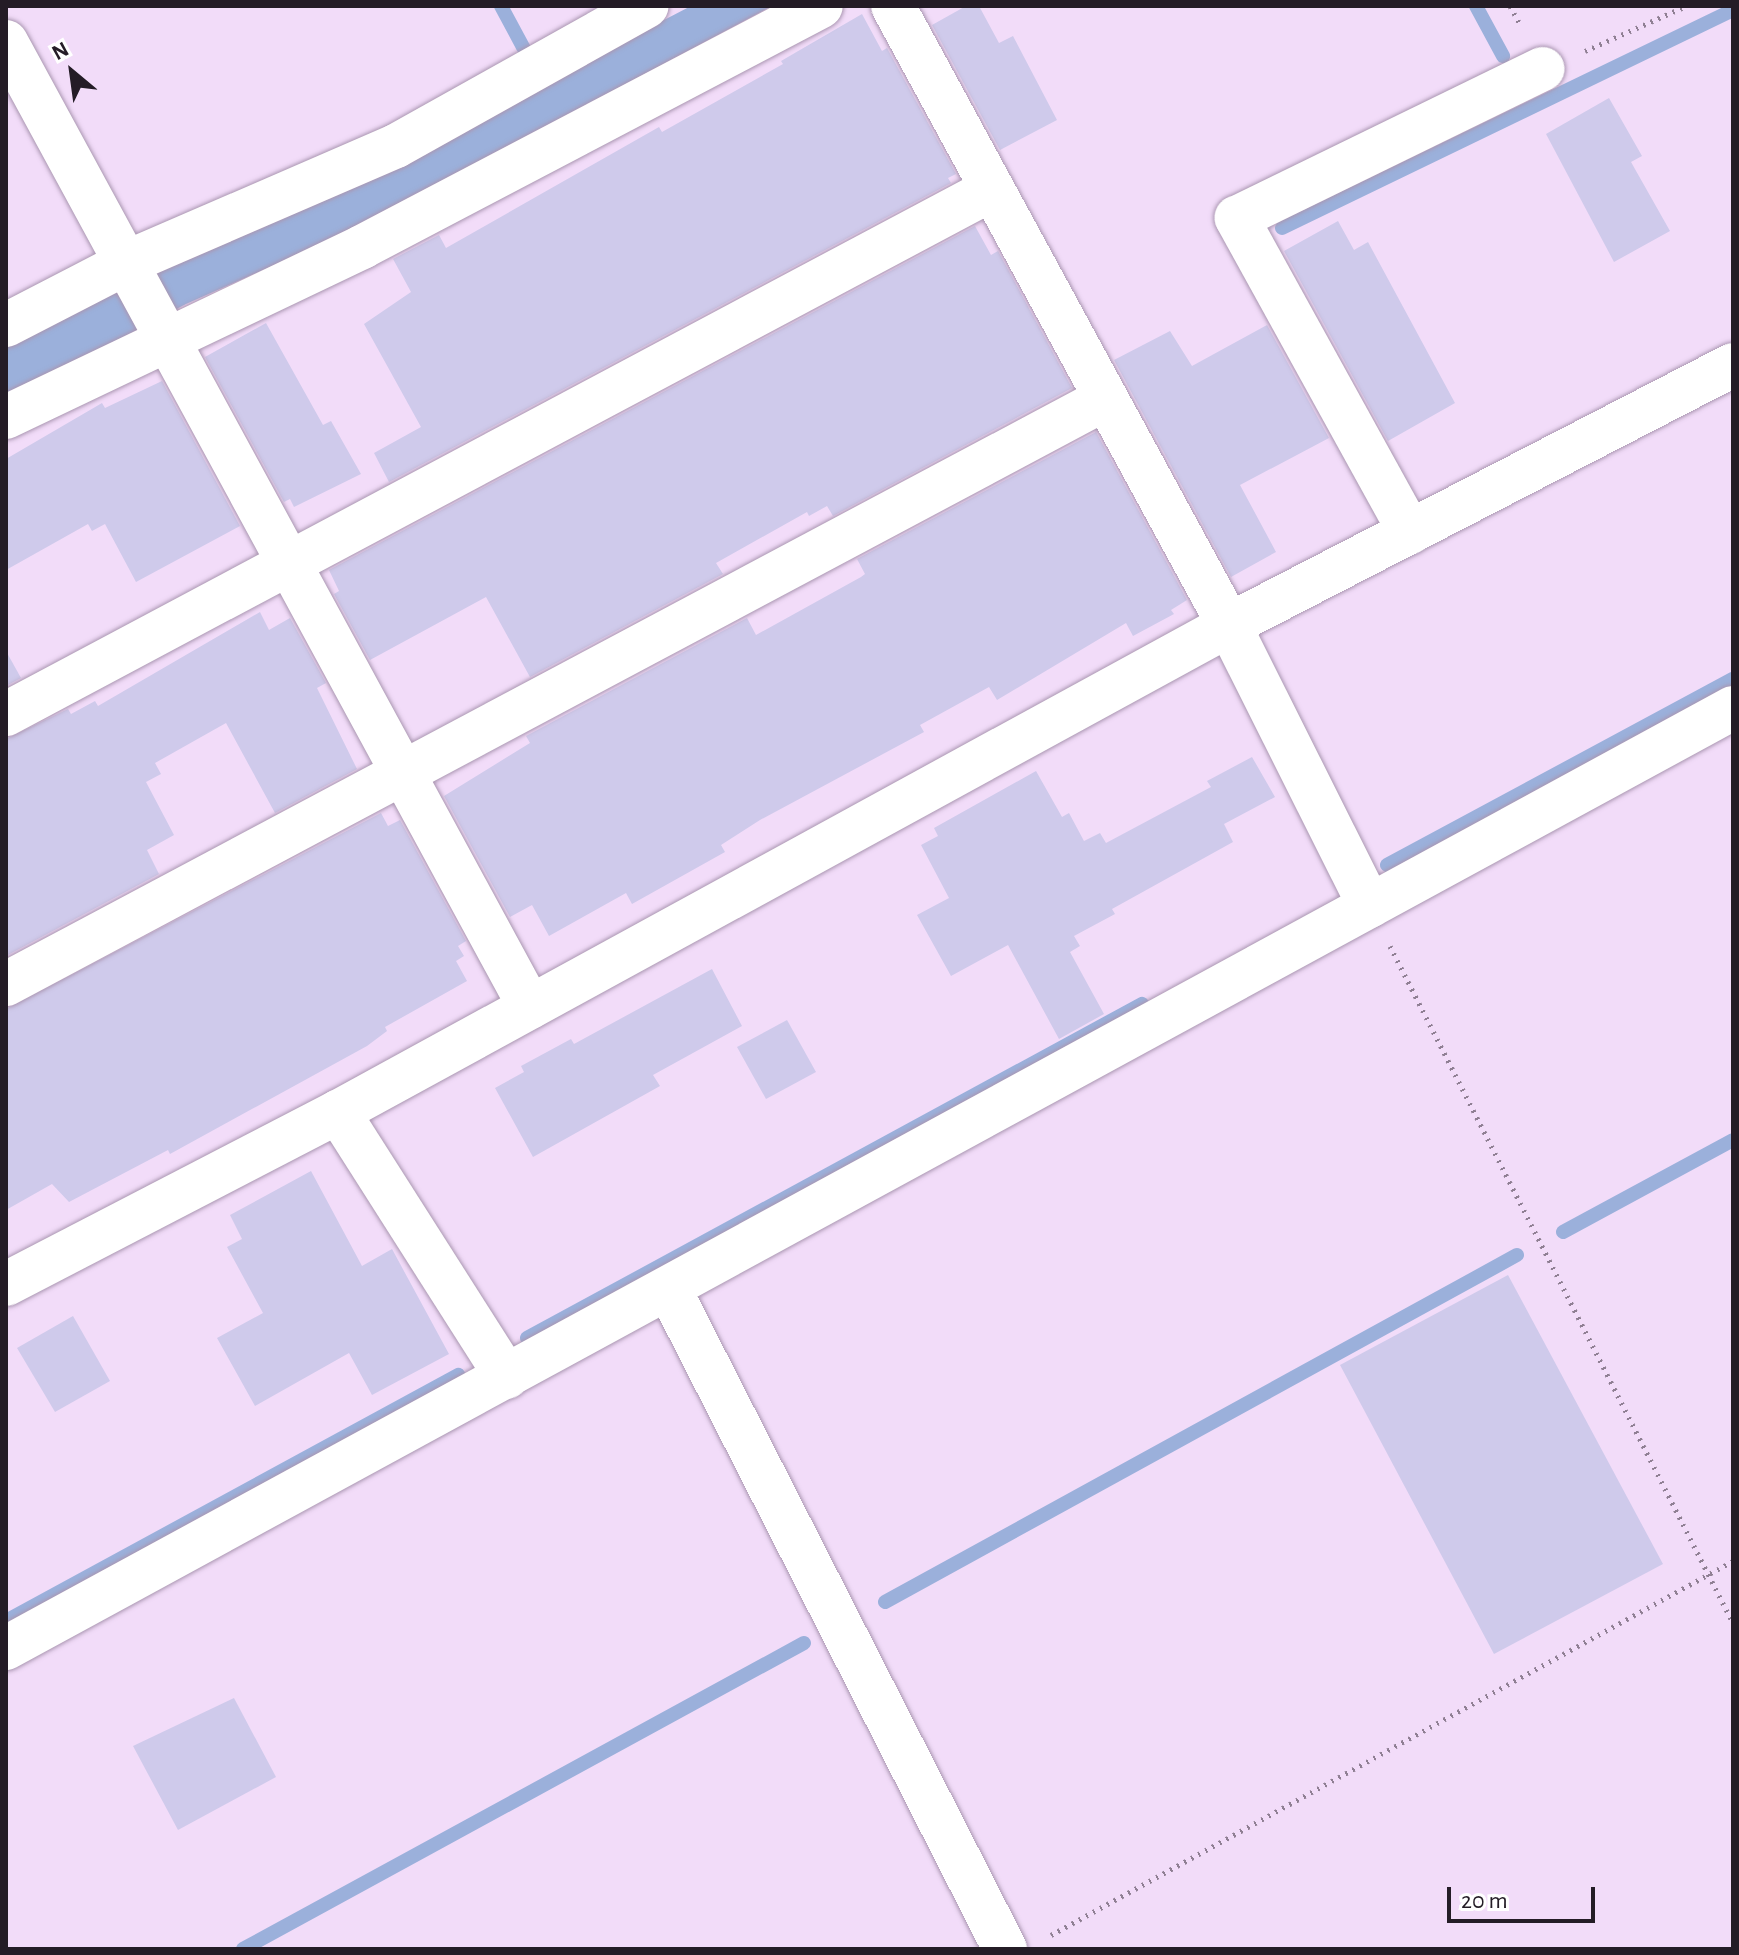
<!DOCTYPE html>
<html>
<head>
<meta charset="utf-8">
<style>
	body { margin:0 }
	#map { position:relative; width:1739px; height:1955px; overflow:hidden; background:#f2dcf9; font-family:"Alegreya Sans",sans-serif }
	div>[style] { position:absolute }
	.water>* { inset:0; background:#9bb0db }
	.stream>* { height:14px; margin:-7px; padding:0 7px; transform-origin:7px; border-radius:7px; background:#9bb0db }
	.building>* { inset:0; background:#cfcaeb }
	.path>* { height:5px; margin-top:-2.5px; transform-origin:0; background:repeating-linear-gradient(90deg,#8f7f93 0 2px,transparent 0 8px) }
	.roads { filter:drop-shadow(0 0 2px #aa96b1) drop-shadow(0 0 2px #aa96b1) }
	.minor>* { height:44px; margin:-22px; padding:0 22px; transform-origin:22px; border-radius:22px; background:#fff }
	.tertiary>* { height:44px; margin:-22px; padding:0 22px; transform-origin:22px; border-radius:22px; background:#fff }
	span { translate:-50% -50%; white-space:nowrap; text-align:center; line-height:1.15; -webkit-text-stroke:6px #fff; paint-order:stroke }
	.frame { position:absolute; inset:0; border:8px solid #241c26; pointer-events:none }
	.north { position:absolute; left:32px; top:32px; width:80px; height:80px; -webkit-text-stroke:6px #fff; paint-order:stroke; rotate:331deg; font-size:22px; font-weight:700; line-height:32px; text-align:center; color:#241c26 }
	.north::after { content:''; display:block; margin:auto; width:28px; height:36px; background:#241c26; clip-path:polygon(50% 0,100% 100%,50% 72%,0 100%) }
	.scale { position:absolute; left:1447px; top:1887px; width:148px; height:36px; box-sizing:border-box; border:4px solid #241c26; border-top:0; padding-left:10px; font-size:24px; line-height:28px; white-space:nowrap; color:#241c26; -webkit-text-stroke:6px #fff; paint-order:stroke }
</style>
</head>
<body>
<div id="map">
	<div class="water">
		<i style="clip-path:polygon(691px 6px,772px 6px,351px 231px,186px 304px,6px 399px,6px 348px,180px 258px,402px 156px)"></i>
	</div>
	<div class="stream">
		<i style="left:501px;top:6px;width:47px;rotate:61.8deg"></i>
		<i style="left:1476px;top:6px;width:57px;rotate:61.6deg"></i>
		<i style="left:1282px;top:228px;width:501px;rotate:-25.8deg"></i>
		<i style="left:1387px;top:865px;width:393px;rotate:-28.3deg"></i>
		<i style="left:1563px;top:1232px;width:193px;rotate:-28.4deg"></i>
		<i style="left:527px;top:1338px;width:700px;rotate:-28.51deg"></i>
		<i style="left:885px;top:1602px;width:721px;rotate:-28.77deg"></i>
		<i style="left:6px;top:1621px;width:515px;rotate:-28.56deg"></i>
		<i style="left:243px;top:1949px;width:639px;rotate:-28.61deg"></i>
	</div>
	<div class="building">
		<i style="clip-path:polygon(966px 6px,979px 6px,999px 43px,1013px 36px,1057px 120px,1000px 150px,932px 25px)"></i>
		<i style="clip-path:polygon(862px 14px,882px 51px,887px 48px,956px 174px,948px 178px,951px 183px,389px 482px,374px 453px,421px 427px,364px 324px,411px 292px,393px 259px,439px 235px,446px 248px,659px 127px,662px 132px,783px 64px,781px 61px)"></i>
		<i style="clip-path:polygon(1609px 98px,1642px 156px,1631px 162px,1670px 231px,1614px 262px,1546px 134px)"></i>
		<i style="clip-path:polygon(1338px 221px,1354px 250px,1368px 242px,1455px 403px,1388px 441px,1284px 251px)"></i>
		<i style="clip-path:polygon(975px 226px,991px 255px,998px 251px,1072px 388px,833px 516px,827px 506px,809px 516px,807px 512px,716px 563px,723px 574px,530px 677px,486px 597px,370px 660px,334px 594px,339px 591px,329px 570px)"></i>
		<i style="clip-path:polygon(266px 323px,323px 425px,331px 421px,361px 474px,294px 507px,290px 499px,284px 502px,205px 357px)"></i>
		<i style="clip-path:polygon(1267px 325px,1329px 438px,1240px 485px,1276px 552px,1231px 577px,1114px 360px,1170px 331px,1192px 366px)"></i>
		<i style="clip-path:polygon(162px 381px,240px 526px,136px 582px,105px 524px,92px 531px,88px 524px,6px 570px,6px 459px,102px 403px,105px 408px)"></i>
		<i style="clip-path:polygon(1096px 432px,1187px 600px,1171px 610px,1174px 614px,1133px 636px,1126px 623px,997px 700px,989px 687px,920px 725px,924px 732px,760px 820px,721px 845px,725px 852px,632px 904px,626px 893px,549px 936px,532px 905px,510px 917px,444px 796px,530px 743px,526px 736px,747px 618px,756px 635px,861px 577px,865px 574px,857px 559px)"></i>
		<i style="clip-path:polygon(260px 612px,269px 630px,290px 618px,326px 683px,317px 688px,357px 769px,275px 813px,226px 723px,155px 763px,161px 774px,146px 782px,174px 835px,147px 850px,159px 874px,6px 956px,6px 739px,68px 709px,71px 714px,95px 701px,98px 706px)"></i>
		<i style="clip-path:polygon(6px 651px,21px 678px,6px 686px)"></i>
		<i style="clip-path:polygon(1252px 757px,1275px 797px,1224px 824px,1233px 842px,1112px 909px,1115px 914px,1074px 936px,1080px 946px,1070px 952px,1104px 1014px,1059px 1039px,1008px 945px,951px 976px,917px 915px,949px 898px,921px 845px,938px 836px,934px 828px,1036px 771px,1062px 817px,1069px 813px,1084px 841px,1100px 833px,1106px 843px,1211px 787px,1207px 781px)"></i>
		<i style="clip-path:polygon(381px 813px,388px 826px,400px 820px,466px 941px,458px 946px,464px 956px,456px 961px,467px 981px,385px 1027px,387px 1031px,367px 1046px,170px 1154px,168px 1150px,69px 1202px,52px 1184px,6px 1210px,6px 1009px)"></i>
		<i style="clip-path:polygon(712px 969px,742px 1026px,653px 1075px,660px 1086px,533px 1157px,495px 1088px,524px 1072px,521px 1066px,571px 1039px,574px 1044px)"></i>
		<i style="clip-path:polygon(787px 1020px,816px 1072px,766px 1099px,737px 1047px)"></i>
		<i style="clip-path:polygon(311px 1171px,362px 1266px,392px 1249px,449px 1354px,372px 1395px,349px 1353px,255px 1406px,217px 1338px,263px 1313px,227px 1247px,242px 1239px,230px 1215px)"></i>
		<i style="clip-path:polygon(1508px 1275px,1663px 1564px,1494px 1654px,1340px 1365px)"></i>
		<i style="clip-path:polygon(73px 1316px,110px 1381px,55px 1412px,17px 1348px)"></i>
		<i style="clip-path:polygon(234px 1698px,276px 1777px,178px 1830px,133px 1746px)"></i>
	</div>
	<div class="path">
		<i style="left:1510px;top:6px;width:23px;rotate:61deg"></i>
		<i style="left:1585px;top:51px;width:111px;rotate:-24deg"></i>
		<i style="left:1390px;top:946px;width:759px;rotate:63.13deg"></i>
		<i style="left:1051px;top:1935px;width:778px;rotate:-28.74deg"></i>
	</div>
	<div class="roads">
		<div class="minor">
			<i style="left:893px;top:6px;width:704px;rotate:61.51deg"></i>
			<i style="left:1229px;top:625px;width:314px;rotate:63.4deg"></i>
			<i style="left:6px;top:42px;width:1098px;rotate:61.5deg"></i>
			<i style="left:6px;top:325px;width:137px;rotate:-27.3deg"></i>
			<i style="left:128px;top:262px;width:292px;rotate:-23.4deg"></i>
			<i style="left:396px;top:146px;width:287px;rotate:-29.2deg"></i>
			<i style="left:6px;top:417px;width:395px;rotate:-25.5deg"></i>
			<i style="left:362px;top:247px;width:518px;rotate:-27.7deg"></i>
			<i style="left:1410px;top:532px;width:359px;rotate:-118.9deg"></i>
			<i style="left:1237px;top:218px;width:340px;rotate:-26deg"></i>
			<i style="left:6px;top:714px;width:1117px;rotate:-28.03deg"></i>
			<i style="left:6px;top:984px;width:1245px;rotate:-28.03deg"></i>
			<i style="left:338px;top:1112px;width:314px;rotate:57.5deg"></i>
			<i style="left:6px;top:1284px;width:374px;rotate:-27.4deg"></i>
			<i style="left:338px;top:1112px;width:1015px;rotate:-28.66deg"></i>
			<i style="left:1229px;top:625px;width:567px;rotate:-27.29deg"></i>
			<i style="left:6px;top:1648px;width:1966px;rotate:-28.56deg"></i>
		</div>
		<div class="tertiary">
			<i style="left:669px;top:1289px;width:741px;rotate:63.02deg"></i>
		</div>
	</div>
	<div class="frame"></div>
	<div class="north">N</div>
	<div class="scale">20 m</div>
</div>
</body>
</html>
